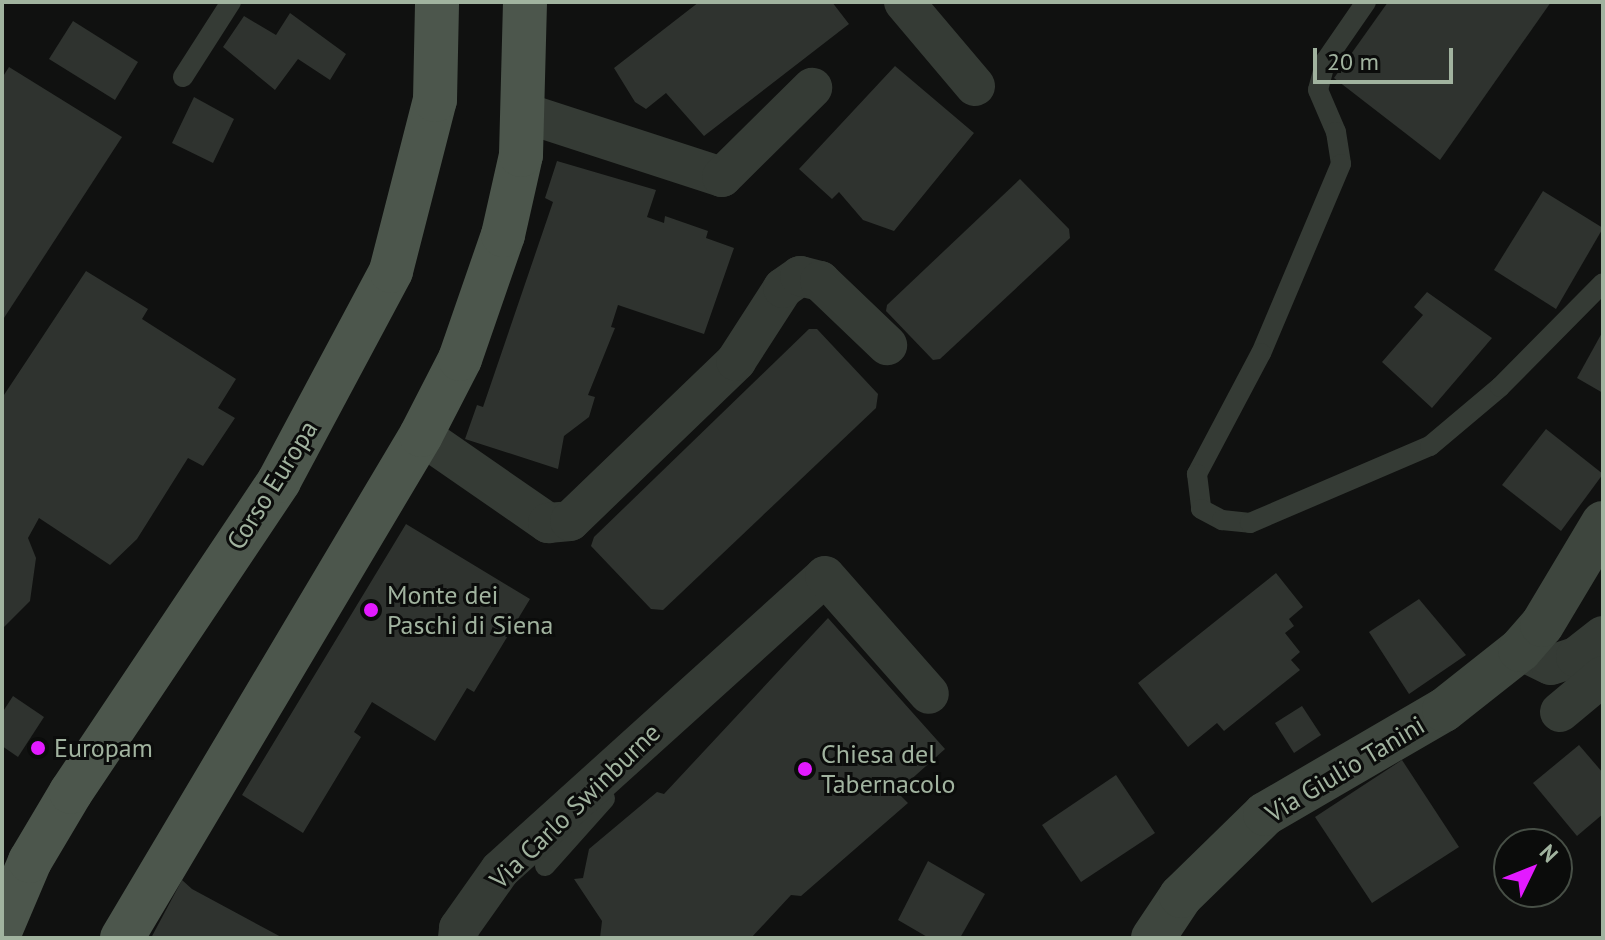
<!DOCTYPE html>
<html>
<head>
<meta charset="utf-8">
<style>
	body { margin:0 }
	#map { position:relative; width:1605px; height:940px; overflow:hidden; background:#101110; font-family:"PT Sans",sans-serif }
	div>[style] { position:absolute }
	.building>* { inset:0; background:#2f332f }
	.lane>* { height:20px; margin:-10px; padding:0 10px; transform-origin:10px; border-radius:10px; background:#353b35 }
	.street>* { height:40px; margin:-20px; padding:0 20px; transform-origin:20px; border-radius:20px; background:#353b35 }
	.secondary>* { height:44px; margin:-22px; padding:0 22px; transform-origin:22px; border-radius:22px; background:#3e463e }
	.primary>* { height:44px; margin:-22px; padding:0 22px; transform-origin:22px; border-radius:22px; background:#4c564c }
	.dots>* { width:22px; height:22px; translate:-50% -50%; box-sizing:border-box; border:4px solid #0b0c0b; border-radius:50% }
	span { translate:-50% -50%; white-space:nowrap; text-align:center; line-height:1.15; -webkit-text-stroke:6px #0b0c0b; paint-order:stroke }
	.street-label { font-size:26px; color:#a1b39f }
	.poi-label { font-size:26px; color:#a1b39f }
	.left { translate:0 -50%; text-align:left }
	.frame { position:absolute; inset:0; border:4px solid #a1b39f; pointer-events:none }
	.north { position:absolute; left:1493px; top:828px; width:80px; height:80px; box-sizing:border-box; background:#0b0c0b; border:2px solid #474f46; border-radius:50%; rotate:47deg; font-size:22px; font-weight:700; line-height:32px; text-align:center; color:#a1b39f }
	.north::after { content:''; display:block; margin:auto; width:28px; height:36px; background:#e31aff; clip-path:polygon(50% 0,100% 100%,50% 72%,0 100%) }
	.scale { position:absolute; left:1313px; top:48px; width:140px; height:36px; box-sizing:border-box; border:4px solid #a1b39f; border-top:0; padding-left:10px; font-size:24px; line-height:28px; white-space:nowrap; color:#a1b39f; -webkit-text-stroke:6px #0b0c0b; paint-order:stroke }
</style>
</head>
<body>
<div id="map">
	<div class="building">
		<i style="clip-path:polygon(699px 2px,832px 2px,849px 24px,704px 136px,666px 93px,646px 109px,635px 102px,614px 68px)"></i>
		<i style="clip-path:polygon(1388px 2px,1551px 2px,1440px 160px,1334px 78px)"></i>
		<i style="clip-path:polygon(290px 13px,346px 54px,330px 80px,298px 59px,275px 90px,223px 47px,244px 16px,276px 35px)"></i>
		<i style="clip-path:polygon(73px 21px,138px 62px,115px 100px,49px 59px)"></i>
		<i style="clip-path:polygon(895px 66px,974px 133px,894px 231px,863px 220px,839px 192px,832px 199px,799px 169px)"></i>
		<i style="clip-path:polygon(9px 67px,122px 137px,2px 321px,2px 78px)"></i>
		<i style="clip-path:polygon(194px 97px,234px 119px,213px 163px,172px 143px)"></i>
		<i style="clip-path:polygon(557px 161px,656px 190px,647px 217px,664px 223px,665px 216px,708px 231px,706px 238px,734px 248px,704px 334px,618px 305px,611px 327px,615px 328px,588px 395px,595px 397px,589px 417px,564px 436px,558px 469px,465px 439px,477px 405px,483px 407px,553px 202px,545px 198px)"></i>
		<i style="clip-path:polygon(1020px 179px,1069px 229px,1070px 238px,940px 359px,933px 360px,886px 311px,887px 305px)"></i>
		<i style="clip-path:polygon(1543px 191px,1603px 228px,1556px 309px,1494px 270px)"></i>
		<i style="clip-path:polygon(86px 271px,148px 309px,142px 319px,236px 379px,218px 408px,235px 418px,203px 466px,188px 458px,137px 539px,110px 565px,39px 518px,28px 538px,36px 558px,30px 601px,2px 629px,2px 398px)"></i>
		<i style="clip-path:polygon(1427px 292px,1492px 338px,1432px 408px,1382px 362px,1423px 315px,1414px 307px)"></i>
		<i style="clip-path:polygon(809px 329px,817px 329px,878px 394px,876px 408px,663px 610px,651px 609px,591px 546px,594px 537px)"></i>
		<i style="clip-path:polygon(1603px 331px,1603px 393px,1577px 378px)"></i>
		<i style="clip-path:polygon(1546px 429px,1603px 474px,1561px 531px,1502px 485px)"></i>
		<i style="clip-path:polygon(406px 524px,530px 599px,474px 692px,467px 688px,435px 741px,372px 702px,354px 732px,361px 737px,303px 833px,242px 795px)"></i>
		<i style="clip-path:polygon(1276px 573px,1303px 607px,1289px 619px,1294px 626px,1285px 633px,1300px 652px,1291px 660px,1300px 670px,1224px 731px,1217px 723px,1188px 747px,1138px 683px)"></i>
		<i style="clip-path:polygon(1419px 599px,1466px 655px,1409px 694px,1369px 632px)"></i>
		<i style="clip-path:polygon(828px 618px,945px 749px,897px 792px,908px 803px,801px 896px,791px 895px,751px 938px,600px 938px,602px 921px,574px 879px,583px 878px,589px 849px,657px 792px,664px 794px)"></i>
		<i style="clip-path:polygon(13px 696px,44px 717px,18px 757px,2px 746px,2px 713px)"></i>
		<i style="clip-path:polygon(1302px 706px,1321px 735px,1294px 753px,1275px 723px)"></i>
		<i style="clip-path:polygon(1579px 745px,1603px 773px,1603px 814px,1577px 836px,1533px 783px)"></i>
		<i style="clip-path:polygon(1402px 760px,1459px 847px,1372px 903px,1315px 817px)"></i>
		<i style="clip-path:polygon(1116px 775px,1155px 833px,1081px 882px,1042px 825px)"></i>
		<i style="clip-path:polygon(928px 861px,985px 894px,960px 938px,929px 938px,898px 920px)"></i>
		<i style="clip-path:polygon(182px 880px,192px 889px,283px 938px,151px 938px)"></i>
	</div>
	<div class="lane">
		<i style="left:1366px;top:2px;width:70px;rotate:124.6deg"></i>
		<i style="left:1326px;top:60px;width:31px;rotate:105deg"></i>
		<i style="left:1318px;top:90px;width:46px;rotate:66.8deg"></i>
		<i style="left:1336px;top:132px;width:32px;rotate:81deg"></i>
		<i style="left:1341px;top:164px;width:205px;rotate:112.9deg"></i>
		<i style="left:1261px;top:353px;width:137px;rotate:117.9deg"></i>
		<i style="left:1197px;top:474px;width:35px;rotate:83deg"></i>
		<i style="left:1201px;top:509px;width:24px;rotate:28deg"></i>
		<i style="left:1222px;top:520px;width:28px;rotate:6deg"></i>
		<i style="left:1250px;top:523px;width:196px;rotate:-23.2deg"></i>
		<i style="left:1430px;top:446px;width:92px;rotate:-40.1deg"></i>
		<i style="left:1500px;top:387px;width:146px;rotate:-45.3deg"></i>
		<i style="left:183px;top:77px;width:89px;rotate:-57.4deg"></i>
		<i style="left:545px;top:866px;width:90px;rotate:-48.2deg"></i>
	</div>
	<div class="street">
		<i style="left:904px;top:2px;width:110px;rotate:49.8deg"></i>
		<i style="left:525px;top:113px;width:207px;rotate:18deg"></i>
		<i style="left:722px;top:177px;width:127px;rotate:-44.7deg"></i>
		<i style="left:421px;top:435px;width:155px;rotate:34.7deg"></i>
		<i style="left:548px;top:523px;width:22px;rotate:-5deg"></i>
		<i style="left:570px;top:521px;width:231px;rotate:-43.9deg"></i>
		<i style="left:736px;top:361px;width:87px;rotate:-57.2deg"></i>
		<i style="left:783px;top:288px;width:21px;rotate:-35deg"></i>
		<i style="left:800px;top:276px;width:21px;rotate:14deg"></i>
		<i style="left:820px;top:281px;width:93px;rotate:43.7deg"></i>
		<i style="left:1520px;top:650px;width:34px;rotate:26deg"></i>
		<i style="left:1551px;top:665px;width:26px;rotate:-18deg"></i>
		<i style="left:1576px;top:657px;width:34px;rotate:-38deg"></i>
		<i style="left:1560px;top:712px;width:56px;rotate:-39.9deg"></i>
		<i style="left:458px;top:938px;width:10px;rotate:-84deg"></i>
		<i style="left:459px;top:928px;width:71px;rotate:-54.7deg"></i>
		<i style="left:500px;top:870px;width:438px;rotate:-42.1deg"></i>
		<i style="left:825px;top:576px;width:157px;rotate:48.6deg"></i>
	</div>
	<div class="secondary">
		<i style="left:1153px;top:938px;width:50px;rotate:-56.3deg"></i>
		<i style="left:1181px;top:896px;width:117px;rotate:-44.3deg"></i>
		<i style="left:1265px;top:814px;width:207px;rotate:-30.2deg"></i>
		<i style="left:1444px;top:710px;width:97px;rotate:-38.3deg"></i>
		<i style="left:1520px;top:650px;width:33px;rotate:-49deg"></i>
		<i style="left:1542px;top:625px;width:119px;rotate:-59.1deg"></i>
	</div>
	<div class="primary">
		<i style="left:2px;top:927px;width:72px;rotate:-67deg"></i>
		<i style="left:30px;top:861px;width:80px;rotate:-59.3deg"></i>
		<i style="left:71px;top:792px;width:374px;rotate:-56.2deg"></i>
		<i style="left:279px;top:481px;width:238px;rotate:-61.9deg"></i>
		<i style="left:391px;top:271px;width:177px;rotate:-75.6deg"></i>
		<i style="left:435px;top:100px;width:98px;rotate:-88.8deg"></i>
		<i style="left:122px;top:938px;width:585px;rotate:-59.27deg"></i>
		<i style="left:421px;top:435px;width:85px;rotate:-62.8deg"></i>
		<i style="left:460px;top:359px;width:131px;rotate:-70.9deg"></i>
		<i style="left:503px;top:235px;width:82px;rotate:-77.3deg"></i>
		<i style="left:521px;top:155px;width:153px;rotate:-88.5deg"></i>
	</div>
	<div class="dots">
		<i style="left:371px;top:610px;background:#e31aff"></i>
		<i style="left:38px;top:748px;background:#e31aff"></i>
		<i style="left:805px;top:769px;background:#e31aff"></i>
	</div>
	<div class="street-label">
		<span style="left:272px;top:485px;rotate:-58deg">Corso Europa</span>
		<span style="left:1345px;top:769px;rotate:-31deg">Via Giulio Tanini</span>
		<span style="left:575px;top:806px;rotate:-44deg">Via Carlo Swinburne</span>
	</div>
	<div class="poi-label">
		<span class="left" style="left:387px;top:610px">Monte dei<br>Paschi di Siena</span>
		<span class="left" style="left:54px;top:748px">Europam</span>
		<span class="left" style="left:821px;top:769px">Chiesa del<br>Tabernacolo</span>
	</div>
	<div class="frame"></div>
	<div class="north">N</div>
	<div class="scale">20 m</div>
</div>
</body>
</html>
